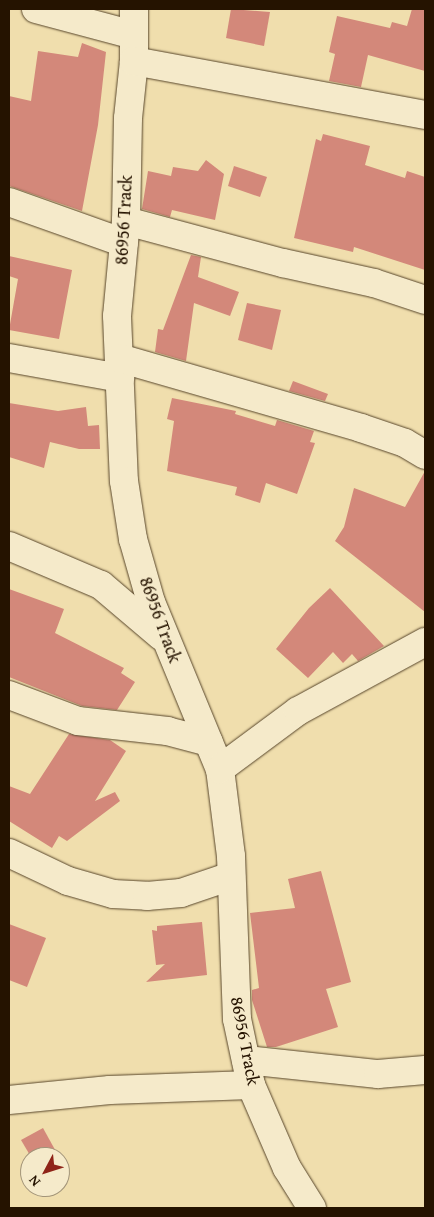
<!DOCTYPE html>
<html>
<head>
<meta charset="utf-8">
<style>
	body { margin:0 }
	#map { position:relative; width:434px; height:1217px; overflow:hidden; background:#f0dead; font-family:"Gentium Book Plus",serif }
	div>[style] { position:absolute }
	.building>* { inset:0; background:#d3887a }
	.roads { filter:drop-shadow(0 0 1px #58462b) drop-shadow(0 0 1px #58462b) }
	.minor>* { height:28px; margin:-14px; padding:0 14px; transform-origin:14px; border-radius:14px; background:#f5eaca }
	span { translate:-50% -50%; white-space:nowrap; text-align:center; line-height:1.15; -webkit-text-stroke:4px #f5eaca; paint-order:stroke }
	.street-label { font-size:18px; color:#251300 }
	.frame { position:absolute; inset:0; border:10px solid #251300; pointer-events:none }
	.north { position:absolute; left:20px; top:1147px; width:50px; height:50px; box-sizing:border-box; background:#f5eaca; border:1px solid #a29479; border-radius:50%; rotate:230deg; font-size:14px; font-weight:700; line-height:20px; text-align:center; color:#251300 }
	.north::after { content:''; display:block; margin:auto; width:18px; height:22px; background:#8f2418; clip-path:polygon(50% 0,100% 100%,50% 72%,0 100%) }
</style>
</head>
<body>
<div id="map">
	<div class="building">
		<i style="clip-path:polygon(231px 9px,270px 12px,264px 46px,226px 38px)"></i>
		<i style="clip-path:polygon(412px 9px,425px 9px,425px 71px,368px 55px,361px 87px,329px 81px,335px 54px,329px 52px,337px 16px,390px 28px,392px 22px,407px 26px)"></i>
		<i style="clip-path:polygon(82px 43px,106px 52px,98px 125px,82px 211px,9px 186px,9px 96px,31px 101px,38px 51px,78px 57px)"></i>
		<i style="clip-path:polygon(323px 134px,370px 146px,365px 165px,405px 178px,407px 171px,425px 177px,425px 270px,354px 247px,353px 252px,294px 238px,316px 139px,321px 141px)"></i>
		<i style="clip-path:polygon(206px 160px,224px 174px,215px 220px,172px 210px,170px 217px,142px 209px,148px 171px,171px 176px,173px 167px,198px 171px)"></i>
		<i style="clip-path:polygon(234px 166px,267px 177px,260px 197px,228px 186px)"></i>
		<i style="clip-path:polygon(191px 255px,201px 257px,198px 277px,239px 292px,230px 316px,194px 303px,186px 361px,155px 352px,158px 329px,163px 330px)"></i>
		<i style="clip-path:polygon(9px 256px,72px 270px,59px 339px,9px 330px,18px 279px,9px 276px)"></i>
		<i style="clip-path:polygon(247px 303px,281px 310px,272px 350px,238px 340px)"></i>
		<i style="clip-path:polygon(293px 381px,328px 394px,325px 401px,289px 391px)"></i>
		<i style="clip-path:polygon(172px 398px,236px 411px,235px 414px,275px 426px,277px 420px,314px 431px,310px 442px,315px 443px,297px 494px,266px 483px,260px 503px,235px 495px,237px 487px,167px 471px,174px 421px,167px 419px)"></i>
		<i style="clip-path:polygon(9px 403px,58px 411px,86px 407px,88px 426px,99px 425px,100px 449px,79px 449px,50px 442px,44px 468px,9px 457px)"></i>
		<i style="clip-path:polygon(425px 471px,425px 612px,335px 541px,344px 527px,354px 488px,405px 507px)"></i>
		<i style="clip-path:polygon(330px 588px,384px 646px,358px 661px,352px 654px,343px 663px,333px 652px,308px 678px,276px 649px,309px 608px)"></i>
		<i style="clip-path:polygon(9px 589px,64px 609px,55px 633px,124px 668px,121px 673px,135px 682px,117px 710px,82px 706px,9px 677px)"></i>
		<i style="clip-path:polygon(69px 734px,110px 740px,126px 751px,95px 801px,115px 792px,120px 801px,67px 841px,59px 836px,52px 848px,9px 821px,9px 786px,30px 794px)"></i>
		<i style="clip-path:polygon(321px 871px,351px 982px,326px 989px,338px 1027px,276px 1047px,267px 1047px,252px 1000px,252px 990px,259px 988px,250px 913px,295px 908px,288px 879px)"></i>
		<i style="clip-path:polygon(202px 922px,207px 975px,146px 982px,165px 964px,156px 965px,152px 930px,157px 931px,157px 926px)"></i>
		<i style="clip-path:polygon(9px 924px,46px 938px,27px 987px,9px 980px)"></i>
		<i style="clip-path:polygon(43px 1128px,59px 1157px,31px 1157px,21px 1140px)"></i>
	</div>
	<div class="roads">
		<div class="minor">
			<i style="left:36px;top:9px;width:101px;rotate:14.9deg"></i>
			<i style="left:134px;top:9px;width:52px;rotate:90deg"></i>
			<i style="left:134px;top:61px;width:57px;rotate:96deg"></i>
			<i style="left:128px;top:118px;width:103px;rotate:91.1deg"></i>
			<i style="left:126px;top:221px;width:95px;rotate:95.4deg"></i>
			<i style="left:117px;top:316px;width:165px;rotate:87.6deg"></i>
			<i style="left:124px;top:481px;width:59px;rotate:81.2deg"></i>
			<i style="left:133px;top:539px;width:66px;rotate:74.1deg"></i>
			<i style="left:151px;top:602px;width:181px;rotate:67.6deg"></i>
			<i style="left:220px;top:769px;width:88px;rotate:82.8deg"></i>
			<i style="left:231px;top:856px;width:163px;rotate:87.9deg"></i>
			<i style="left:237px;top:1019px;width:67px;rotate:78deg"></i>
			<i style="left:251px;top:1085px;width:90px;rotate:66.6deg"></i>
			<i style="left:287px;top:1168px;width:47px;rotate:58deg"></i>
			<i style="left:134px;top:61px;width:296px;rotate:10.5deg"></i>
			<i style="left:9px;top:202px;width:122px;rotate:19.6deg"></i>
			<i style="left:126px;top:221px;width:163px;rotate:15deg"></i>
			<i style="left:283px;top:263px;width:93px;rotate:12.4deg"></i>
			<i style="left:374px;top:283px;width:54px;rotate:18.4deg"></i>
			<i style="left:9px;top:358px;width:113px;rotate:10.2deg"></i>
			<i style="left:119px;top:358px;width:252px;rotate:16.1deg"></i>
			<i style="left:361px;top:428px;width:46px;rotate:18.8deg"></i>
			<i style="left:405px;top:443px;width:23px;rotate:31deg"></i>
			<i style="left:9px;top:546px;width:100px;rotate:23deg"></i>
			<i style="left:101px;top:585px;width:79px;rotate:40.4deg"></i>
			<i style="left:9px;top:695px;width:74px;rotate:20.6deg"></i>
			<i style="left:78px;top:721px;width:90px;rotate:6.4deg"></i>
			<i style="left:167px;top:731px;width:43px;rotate:14.7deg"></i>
			<i style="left:220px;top:769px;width:97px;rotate:-36.6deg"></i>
			<i style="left:298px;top:711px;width:145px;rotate:-28.5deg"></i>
			<i style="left:9px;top:853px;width:65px;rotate:25.4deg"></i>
			<i style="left:68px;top:881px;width:47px;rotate:16.1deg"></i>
			<i style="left:113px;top:894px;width:34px;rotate:3deg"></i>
			<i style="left:147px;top:896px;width:34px;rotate:-5deg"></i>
			<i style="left:181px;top:893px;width:53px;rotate:-18.8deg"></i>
			<i style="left:246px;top:1060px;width:133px;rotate:6.1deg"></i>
			<i style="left:378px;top:1074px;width:47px;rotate:-4.9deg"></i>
			<i style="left:9px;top:1100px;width:101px;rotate:-5.7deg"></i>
			<i style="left:110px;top:1090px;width:141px;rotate:-2deg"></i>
		</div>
	</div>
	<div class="street-label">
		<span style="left:124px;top:220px;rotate:-87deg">86956 Track</span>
		<span style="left:160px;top:620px;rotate:70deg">86956 Track</span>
		<span style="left:245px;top:1041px;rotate:79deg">86956 Track</span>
	</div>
	<div class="frame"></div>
	<div class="north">N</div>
</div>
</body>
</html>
